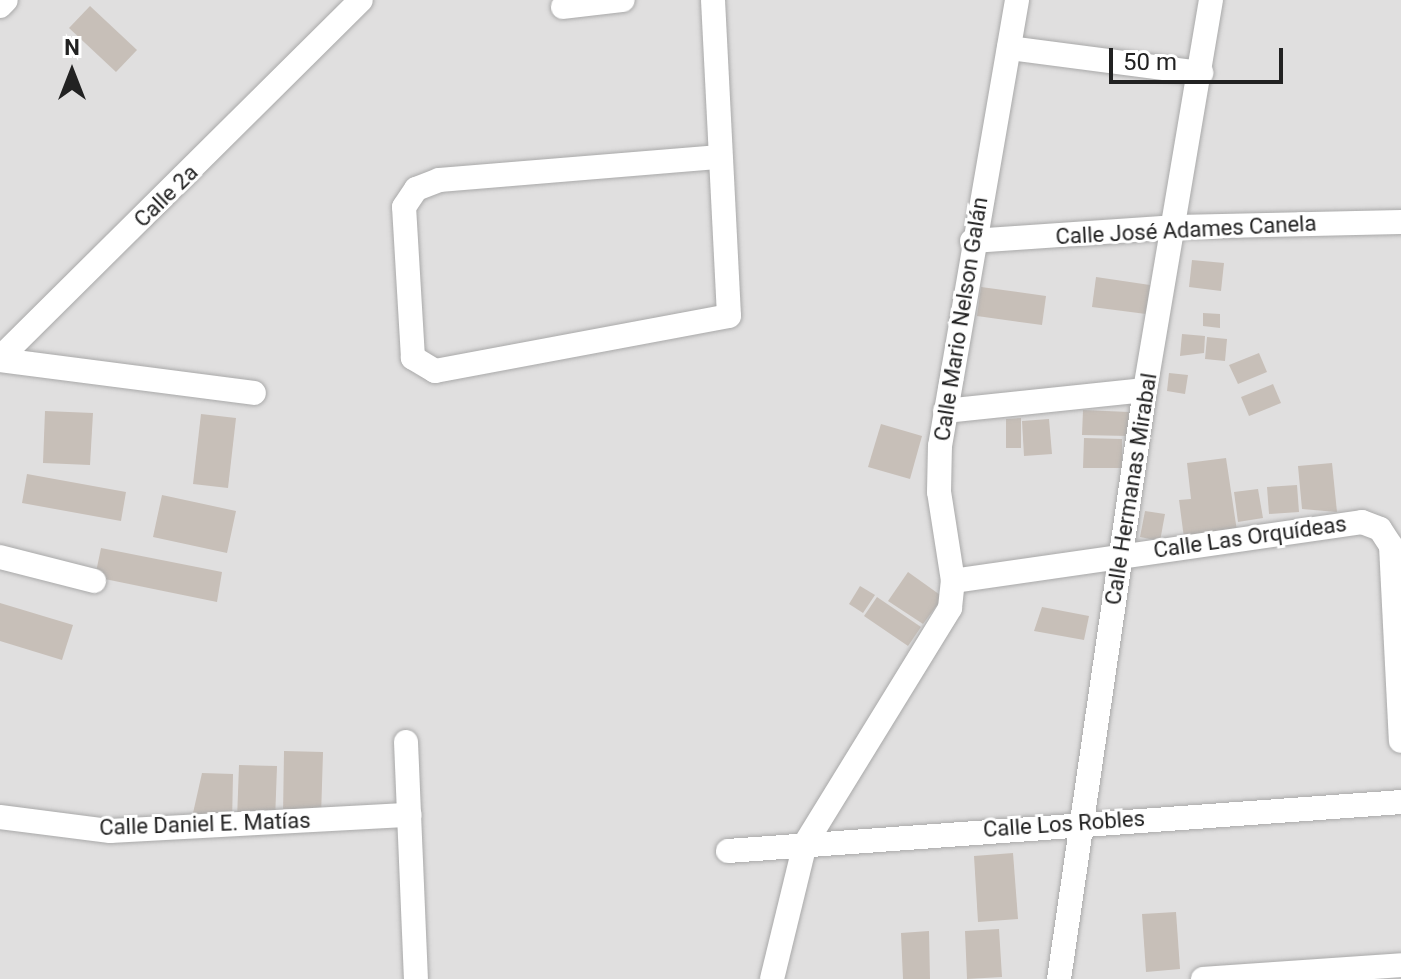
<!DOCTYPE html>
<html>
<head>
<meta charset="utf-8">
<style>
	body { margin:0 }
	#map { position:relative; width:1401px; height:979px; overflow:hidden; background:#f2efe9; font-family:Roboto,sans-serif }
	div>[style] { position:absolute }
	.residential>* { inset:0; background:#e0dfdf }
	.building>* { inset:0; background:#c7bfb8 }
	.roads { filter:drop-shadow(0 0 2px #a9a9a9) drop-shadow(0 0 2px #a9a9a9) }
	.minor>* { height:24px; margin:-12px; padding:0 12px; transform-origin:12px; border-radius:12px; background:#fff }
	span { translate:-50% -50%; white-space:nowrap; text-align:center; line-height:1.15; -webkit-text-stroke:6px #fff; paint-order:stroke }
	.street-label { font-size:22px; color:#222 }
	.north { position:absolute; left:32px; top:32px; width:80px; height:80px; -webkit-text-stroke:6px #fff; paint-order:stroke; rotate:0deg; font-size:22px; font-weight:700; line-height:32px; text-align:center; color:#222 }
	.north::after { content:''; display:block; margin:auto; width:28px; height:36px; background:#222; clip-path:polygon(50% 0,100% 100%,50% 72%,0 100%) }
	.scale { position:absolute; left:1109px; top:48px; width:174px; height:36px; box-sizing:border-box; border:4px solid #222; border-top:0; padding-left:10px; font-size:24px; line-height:28px; white-space:nowrap; color:#222; -webkit-text-stroke:6px #fff; paint-order:stroke }
</style>
</head>
<body>
<div id="map">
	<div class="residential">
		<i style="clip-path:polygon(0 0,1401px 0,1401px 979px,0 979px)"></i>
	</div>
	<div class="building">
		<i style="clip-path:polygon(90px 6px,137px 50px,116px 72px,69px 28px)"></i>
		<i style="clip-path:polygon(1192px 260px,1224px 263px,1221px 291px,1189px 287px)"></i>
		<i style="clip-path:polygon(1096px 277px,1150px 285px,1146px 314px,1092px 307px)"></i>
		<i style="clip-path:polygon(981px 287px,1046px 296px,1042px 325px,977px 316px)"></i>
		<i style="clip-path:polygon(1203px 313px,1220px 314px,1220px 328px,1203px 326px)"></i>
		<i style="clip-path:polygon(1182px 334px,1205px 336px,1204px 353px,1180px 356px)"></i>
		<i style="clip-path:polygon(1207px 337px,1227px 339px,1225px 361px,1205px 359px)"></i>
		<i style="clip-path:polygon(1259px 353px,1267px 372px,1238px 384px,1229px 365px)"></i>
		<i style="clip-path:polygon(1169px 373px,1188px 375px,1185px 394px,1167px 391px)"></i>
		<i style="clip-path:polygon(1273px 384px,1281px 403px,1249px 416px,1241px 397px)"></i>
		<i style="clip-path:polygon(1083px 410px,1129px 412px,1129px 436px,1082px 435px)"></i>
		<i style="clip-path:polygon(45px 411px,93px 413px,90px 465px,43px 463px)"></i>
		<i style="clip-path:polygon(201px 414px,236px 418px,228px 488px,193px 484px)"></i>
		<i style="clip-path:polygon(1021px 418px,1021px 448px,1006px 448px,1006px 419px)"></i>
		<i style="clip-path:polygon(1049px 419px,1052px 454px,1024px 456px,1022px 421px)"></i>
		<i style="clip-path:polygon(881px 424px,922px 436px,910px 479px,868px 467px)"></i>
		<i style="clip-path:polygon(1084px 438px,1122px 439px,1122px 468px,1083px 468px)"></i>
		<i style="clip-path:polygon(1226px 458px,1237px 531px,1184px 538px,1179px 500px,1191px 499px,1187px 463px)"></i>
		<i style="clip-path:polygon(1332px 463px,1337px 512px,1302px 509px,1298px 466px)"></i>
		<i style="clip-path:polygon(27px 474px,126px 492px,121px 521px,22px 503px)"></i>
		<i style="clip-path:polygon(1297px 485px,1299px 512px,1269px 514px,1267px 487px)"></i>
		<i style="clip-path:polygon(1258px 489px,1263px 518px,1238px 522px,1234px 492px)"></i>
		<i style="clip-path:polygon(162px 495px,236px 511px,227px 553px,153px 537px)"></i>
		<i style="clip-path:polygon(1145px 511px,1165px 514px,1160px 541px,1140px 537px)"></i>
		<i style="clip-path:polygon(101px 548px,222px 572px,217px 602px,95px 577px)"></i>
		<i style="clip-path:polygon(908px 572px,943px 597px,923px 624px,888px 601px)"></i>
		<i style="clip-path:polygon(860px 586px,875px 595px,863px 613px,849px 604px)"></i>
		<i style="clip-path:polygon(877px 597px,921px 627px,908px 646px,864px 616px)"></i>
		<i style="clip-path:polygon(0 603px,73px 625px,62px 660px,0 641px)"></i>
		<i style="clip-path:polygon(1042px 607px,1089px 616px,1084px 640px,1034px 631px)"></i>
		<i style="clip-path:polygon(284px 751px,323px 752px,321px 816px,283px 815px)"></i>
		<i style="clip-path:polygon(239px 765px,277px 766px,275px 821px,237px 820px)"></i>
		<i style="clip-path:polygon(202px 773px,233px 774px,232px 823px,191px 822px)"></i>
		<i style="clip-path:polygon(1013px 853px,1018px 919px,978px 922px,974px 856px)"></i>
		<i style="clip-path:polygon(1176px 912px,1180px 969px,1146px 972px,1142px 914px)"></i>
		<i style="clip-path:polygon(999px 929px,1002px 977px,967px 979px,965px 931px)"></i>
		<i style="clip-path:polygon(929px 931px,930px 979px,903px 979px,901px 933px)"></i>
	</div>
	<div class="roads">
		<div class="minor">
			<i style="left:713px;top:0;width:316px;rotate:87.1deg"></i>
			<i style="left:729px;top:316px;width:299px;rotate:169.4deg"></i>
			<i style="left:435px;top:371px;width:26px;rotate:-149deg"></i>
			<i style="left:413px;top:358px;width:151px;rotate:-93.4deg"></i>
			<i style="left:404px;top:207px;width:22px;rotate:-56deg"></i>
			<i style="left:416px;top:189px;width:25px;rotate:-21deg"></i>
			<i style="left:439px;top:180px;width:282px;rotate:-4.7deg"></i>
			<i style="left:0;top:6px;width:8px;rotate:-45deg"></i>
			<i style="left:563px;top:7px;width:60px;rotate:-6.7deg"></i>
			<i style="left:1009px;top:48px;width:194px;rotate:7.4deg"></i>
			<i style="left:972px;top:241px;width:205px;rotate:-3.9deg"></i>
			<i style="left:1177px;top:227px;width:224px;rotate:-1.3deg"></i>
			<i style="left:0;top:358px;width:508px;rotate:-44.76deg"></i>
			<i style="left:0;top:360px;width:256px;rotate:7.4deg"></i>
			<i style="left:945px;top:411px;width:201px;rotate:-6deg"></i>
			<i style="left:0;top:557px;width:97px;rotate:14.3deg"></i>
			<i style="left:953px;top:581px;width:413px;rotate:-8.2deg"></i>
			<i style="left:1362px;top:522px;width:19px;rotate:21deg"></i>
			<i style="left:1380px;top:529px;width:20px;rotate:57deg"></i>
			<i style="left:1391px;top:546px;width:195px;rotate:87.1deg"></i>
			<i style="left:406px;top:742px;width:237px;rotate:87.6deg"></i>
			<i style="left:0;top:817px;width:111px;rotate:7.3deg"></i>
			<i style="left:110px;top:831px;width:300px;rotate:-3.1deg"></i>
			<i style="left:728px;top:851px;width:675px;rotate:-4.16deg"></i>
			<i style="left:772px;top:979px;width:139px;rotate:-76.3deg"></i>
			<i style="left:805px;top:844px;width:277px;rotate:-58.4deg"></i>
			<i style="left:950px;top:608px;width:27px;rotate:-84deg"></i>
			<i style="left:953px;top:581px;width:90px;rotate:-98.9deg"></i>
			<i style="left:939px;top:492px;width:46px;rotate:-88.8deg"></i>
			<i style="left:940px;top:446px;width:453px;rotate:-80.2deg"></i>
			<i style="left:1059px;top:979px;width:595px;rotate:-81.69deg"></i>
			<i style="left:1145px;top:390px;width:396px;rotate:-80.4deg"></i>
			<i style="left:1203px;top:979px;width:198px;rotate:-4deg"></i>
		</div>
	</div>
	<div class="street-label">
		<span style="left:166px;top:196px;rotate:-44deg">Calle 2a</span>
		<span style="left:1186px;top:230px;rotate:-3deg">Calle José Adames Canela</span>
		<span style="left:961px;top:319px;rotate:-81deg">Calle Mario Nelson Galán</span>
		<span style="left:1131px;top:489px;rotate:-81deg">Calle Hermanas Mirabal</span>
		<span style="left:1250px;top:537px;rotate:-8deg">Calle Las Orquídeas</span>
		<span style="left:205px;top:824px;rotate:-2deg">Calle Daniel E. Matías</span>
		<span style="left:1064px;top:824px;rotate:-4deg">Calle Los Robles</span>
	</div>
	<div class="north">N</div>
	<div class="scale">50 m</div>
</div>
</body>
</html>
